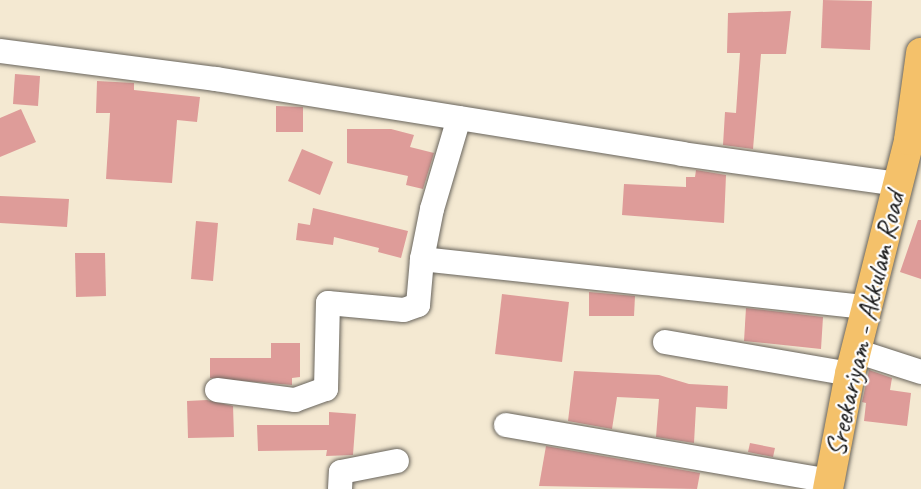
<!DOCTYPE html>
<html>
<head>
<meta charset="utf-8">
<style>
	body { margin:0 }
	#map { position:relative; width:921px; height:489px; overflow:hidden; background:#f4e9d2; font-family:Caveat,sans-serif }
	div>[style] { position:absolute }
	.building>* { inset:0; background:#de9c99 }
	.roads { filter:drop-shadow(0 0 2px #68645c) drop-shadow(0 0 2px #68645c) }
	.minor>* { height:24px; margin:-12px; padding:0 12px; transform-origin:12px; border-radius:12px; background:#fff }
	.major>* { height:30px; margin:-15px; padding:0 15px; transform-origin:15px; border-radius:15px; background:#f4c16a }
	span { translate:-50% -50%; white-space:nowrap; text-align:center; line-height:1.15; -webkit-text-stroke:4.5px #fff; paint-order:stroke }
	.street-label { font-size:28px; color:#1c1c1c }
</style>
</head>
<body>
<div id="map">
	<div class="building">
		<i style="clip-path:polygon(823px 0,872px 1px,870px 50px,821px 48px)"></i>
		<i style="clip-path:polygon(791px 11px,786px 54px,761px 54px,753px 149px,723px 145px,725px 112px,736px 113px,740px 53px,727px 53px,728px 13px)"></i>
		<i style="clip-path:polygon(15px 74px,40px 76px,38px 106px,13px 104px)"></i>
		<i style="clip-path:polygon(97px 81px,134px 83px,134px 90px,200px 97px,197px 122px,177px 120px,172px 183px,106px 179px,110px 113px,96px 113px)"></i>
		<i style="clip-path:polygon(276px 106px,303px 107px,303px 132px,276px 132px)"></i>
		<i style="clip-path:polygon(21px 109px,36px 142px,0 157px,0 118px)"></i>
		<i style="clip-path:polygon(347px 129px,391px 129px,414px 135px,410px 147px,434px 153px,423px 189px,406px 185px,408px 176px,347px 163px)"></i>
		<i style="clip-path:polygon(302px 149px,333px 162px,320px 195px,288px 181px)"></i>
		<i style="clip-path:polygon(696px 170px,726px 175px,724px 223px,622px 215px,624px 184px,686px 187px,686px 177px,695px 177px)"></i>
		<i style="clip-path:polygon(0 196px,69px 199px,67px 227px,0 223px)"></i>
		<i style="clip-path:polygon(313px 208px,408px 231px,401px 258px,378px 252px,379px 248px,334px 237px,333px 245px,296px 240px,298px 223px,310px 225px)"></i>
		<i style="clip-path:polygon(918px 220px,921px 220px,921px 279px,900px 272px)"></i>
		<i style="clip-path:polygon(196px 221px,218px 223px,213px 281px,191px 279px)"></i>
		<i style="clip-path:polygon(75px 253px,105px 253px,106px 296px,76px 297px)"></i>
		<i style="clip-path:polygon(589px 292px,635px 296px,634px 316px,589px 316px)"></i>
		<i style="clip-path:polygon(502px 294px,569px 302px,562px 362px,495px 354px)"></i>
		<i style="clip-path:polygon(746px 308px,823px 317px,821px 349px,744px 341px)"></i>
		<i style="clip-path:polygon(271px 343px,300px 343px,300px 377px,292px 378px,292px 385px,210px 378px,210px 358px,271px 358px)"></i>
		<i style="clip-path:polygon(869px 370px,892px 378px,890px 390px,911px 393px,907px 426px,864px 421px,866px 403px,862px 402px)"></i>
		<i style="clip-path:polygon(574px 371px,659px 375px,689px 384px,728px 386px,727px 409px,696px 407px,694px 443px,656px 437px,659px 399px,617px 397px,612px 429px,568px 421px)"></i>
		<i style="clip-path:polygon(207px 400px,233px 406px,234px 437px,188px 438px,187px 401px)"></i>
		<i style="clip-path:polygon(329px 412px,356px 414px,353px 455px,326px 456px,327px 450px,258px 451px,257px 425px,329px 425px)"></i>
		<i style="clip-path:polygon(750px 443px,775px 448px,773px 457px,748px 452px)"></i>
		<i style="clip-path:polygon(546px 446px,700px 473px,697px 489px,539px 486px)"></i>
	</div>
	<div class="roads">
		<div class="minor">
			<i style="left:0;top:51px;width:218px;rotate:7.4deg"></i>
			<i style="left:216px;top:79px;width:472px;rotate:9.1deg"></i>
			<i style="left:682px;top:154px;width:218px;rotate:7.9deg"></i>
			<i style="left:422px;top:259px;width:448px;rotate:6.2deg"></i>
			<i style="left:665px;top:342px;width:188px;rotate:9.8deg"></i>
			<i style="left:856px;top:351px;width:68px;rotate:17.9deg"></i>
			<i style="left:217px;top:390px;width:79px;rotate:7.3deg"></i>
			<i style="left:295px;top:400px;width:33px;rotate:-20deg"></i>
			<i style="left:326px;top:389px;width:86px;rotate:-88.7deg"></i>
			<i style="left:328px;top:303px;width:76px;rotate:5.3deg"></i>
			<i style="left:404px;top:310px;width:15px;rotate:-20deg"></i>
			<i style="left:418px;top:305px;width:46px;rotate:-85deg"></i>
			<i style="left:422px;top:259px;width:51px;rotate:-78.7deg"></i>
			<i style="left:432px;top:209px;width:95px;rotate:-73.5deg"></i>
			<i style="left:506px;top:425px;width:329px;rotate:9.8deg"></i>
			<i style="left:340px;top:489px;width:17px;rotate:-87deg"></i>
			<i style="left:341px;top:472px;width:57px;rotate:-11.1deg"></i>
		</div>
		<div class="major">
			<i style="left:828px;top:489px;width:117px;rotate:-79.2deg"></i>
			<i style="left:850px;top:374px;width:241px;rotate:-75.8deg"></i>
			<i style="left:909px;top:140px;width:88px;rotate:-82.1deg"></i>
		</div>
	</div>
	<div class="street-label">
		<span style="left:865px;top:324px;rotate:-77deg">Sreekariyam - Akkulam Road</span>
	</div>
</div>
</body>
</html>
